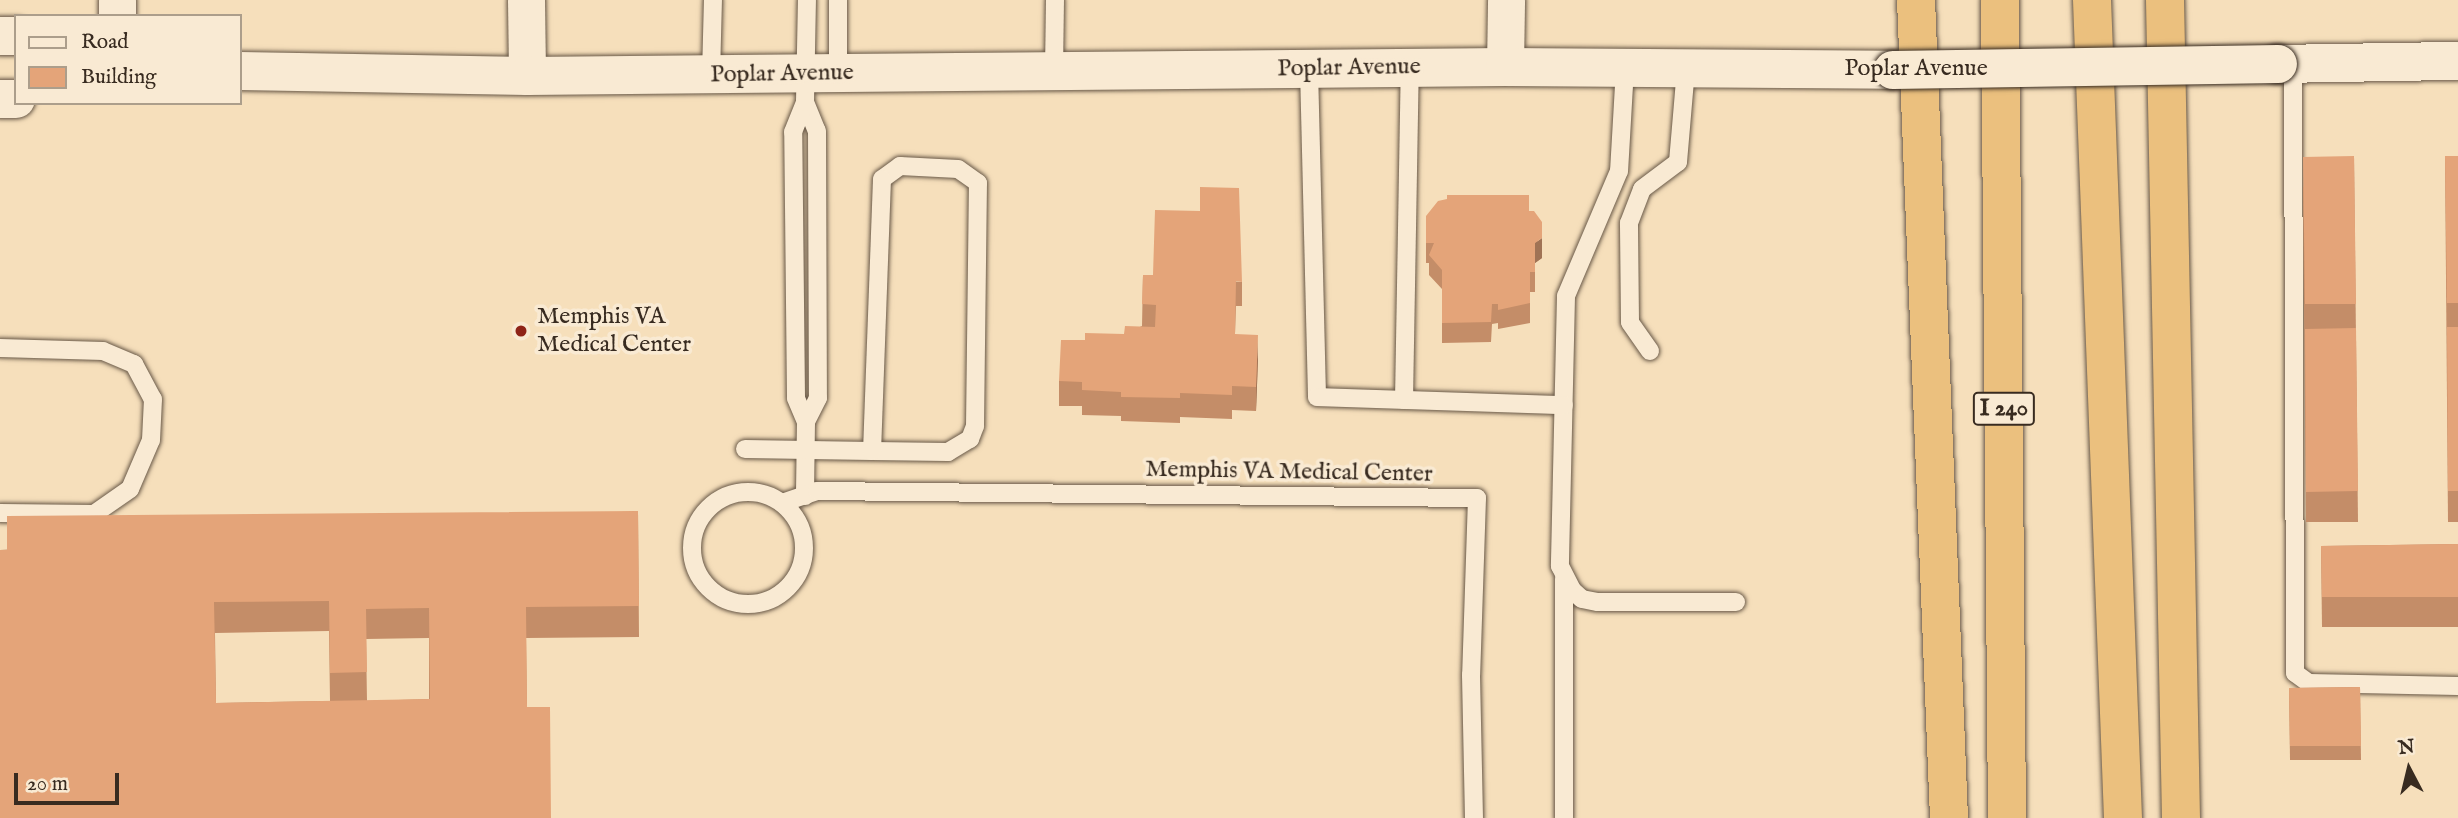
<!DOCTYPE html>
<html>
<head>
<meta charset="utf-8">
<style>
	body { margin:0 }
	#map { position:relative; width:2458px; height:818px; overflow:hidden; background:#f6dfbb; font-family:"IM FELL English",serif }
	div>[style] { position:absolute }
	.roads { filter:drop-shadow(0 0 2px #685847) drop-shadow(0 0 2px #685847) }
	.service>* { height:18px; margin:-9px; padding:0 9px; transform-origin:9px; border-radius:9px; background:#f9ead3 }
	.service>.ring { margin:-9px; padding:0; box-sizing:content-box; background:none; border:18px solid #f9ead3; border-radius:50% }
	.minor>* { height:37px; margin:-18.5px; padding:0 18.5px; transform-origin:18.5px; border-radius:18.5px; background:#f9ead3 }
	.secondary>* { height:38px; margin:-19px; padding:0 19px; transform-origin:19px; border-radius:19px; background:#f9ead3 }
	.motorway>* { height:38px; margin:-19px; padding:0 19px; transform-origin:19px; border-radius:19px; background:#ebc07e }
	.bridges { filter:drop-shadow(0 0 2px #382b20) drop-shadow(0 0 2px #382b20) }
	.secondary-bridge>* { height:38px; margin:-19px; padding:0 19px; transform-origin:19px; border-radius:19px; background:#f9ead3 }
	.wall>* { inset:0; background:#c48d68 }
	.shaded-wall>* { inset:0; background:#a07355 }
	.building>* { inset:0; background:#e4a479 }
	.dots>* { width:19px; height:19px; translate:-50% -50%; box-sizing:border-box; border:4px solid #f9ead3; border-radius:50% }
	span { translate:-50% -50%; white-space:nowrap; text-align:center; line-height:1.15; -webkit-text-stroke:7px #f9ead3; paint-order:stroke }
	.shield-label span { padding:2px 5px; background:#f9ead3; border:2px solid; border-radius:5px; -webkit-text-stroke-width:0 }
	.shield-label { font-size:23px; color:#382b20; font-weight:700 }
	.street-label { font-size:24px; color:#382b20 }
	.poi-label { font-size:24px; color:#382b20 }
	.left { translate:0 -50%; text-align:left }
	.legend { position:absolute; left:14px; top:14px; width:228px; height:91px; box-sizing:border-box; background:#f9ead3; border:2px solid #ac9e8b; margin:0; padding:9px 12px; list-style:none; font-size:21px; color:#382b20 }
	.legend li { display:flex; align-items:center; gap:14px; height:35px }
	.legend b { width:35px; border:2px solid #ac9e8b }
	.north { position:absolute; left:2374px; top:734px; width:70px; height:70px; -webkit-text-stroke:5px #f9ead3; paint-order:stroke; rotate:353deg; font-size:19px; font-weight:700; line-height:28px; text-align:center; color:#382b20 }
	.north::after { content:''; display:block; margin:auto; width:24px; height:32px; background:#382b20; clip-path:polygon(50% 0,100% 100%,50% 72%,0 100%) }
	.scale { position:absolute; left:14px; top:773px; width:105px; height:32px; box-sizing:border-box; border:4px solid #382b20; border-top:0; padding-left:9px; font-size:21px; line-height:24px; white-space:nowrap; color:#382b20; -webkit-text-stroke:5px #f9ead3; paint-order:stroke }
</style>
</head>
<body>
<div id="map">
	<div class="roads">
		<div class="service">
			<i style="left:2293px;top:64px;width:609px;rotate:89.81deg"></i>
			<i style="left:2295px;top:673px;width:17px;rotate:36deg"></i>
			<i style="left:2309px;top:683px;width:149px;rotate:1.2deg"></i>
			<i style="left:1625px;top:68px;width:103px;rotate:93.3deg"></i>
			<i style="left:1619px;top:171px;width:136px;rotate:113deg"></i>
			<i style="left:1566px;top:296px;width:270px;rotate:91.3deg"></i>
			<i style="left:1560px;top:566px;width:27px;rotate:63deg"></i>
			<i style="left:1572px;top:590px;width:13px;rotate:42deg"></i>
			<i style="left:1582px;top:599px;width:16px;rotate:11deg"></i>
			<i style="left:1598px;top:602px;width:138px"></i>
			<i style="left:1309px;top:69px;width:328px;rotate:88.6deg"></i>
			<i style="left:1317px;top:397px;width:247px;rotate:1.9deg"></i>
			<i style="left:1054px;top:71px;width:71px;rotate:-89.2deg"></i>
			<i style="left:838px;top:74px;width:74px;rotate:-90deg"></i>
			<i style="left:711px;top:75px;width:75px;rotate:-88.5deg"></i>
			<i style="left:805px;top:102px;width:31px;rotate:68deg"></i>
			<i style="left:817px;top:131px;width:267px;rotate:89.8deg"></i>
			<i style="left:818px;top:398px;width:27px;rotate:117deg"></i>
			<i style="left:806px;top:422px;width:74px;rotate:90.8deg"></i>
			<i style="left:0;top:348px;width:103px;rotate:1.7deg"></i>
			<i style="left:103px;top:351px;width:34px;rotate:23deg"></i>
			<i style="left:134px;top:364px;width:40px;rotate:62deg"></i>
			<i style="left:153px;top:399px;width:41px;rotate:92.8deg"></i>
			<i style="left:151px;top:440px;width:53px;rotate:113.2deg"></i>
			<i style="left:130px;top:489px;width:44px;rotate:145.2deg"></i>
			<i style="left:94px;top:514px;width:94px;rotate:-179.4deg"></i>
			<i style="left:1650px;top:351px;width:35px;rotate:-125deg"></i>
			<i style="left:1630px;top:322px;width:99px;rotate:-90.6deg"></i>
			<i style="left:1629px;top:223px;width:36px;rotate:-69deg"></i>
			<i style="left:1642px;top:189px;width:45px;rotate:-36.9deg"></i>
			<i style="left:1678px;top:162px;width:94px;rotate:-85.1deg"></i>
			<i style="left:1404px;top:400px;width:332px;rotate:-89deg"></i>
			<i style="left:806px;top:422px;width:26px;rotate:-113deg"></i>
			<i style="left:796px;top:398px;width:266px;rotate:-90.6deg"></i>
			<i style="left:793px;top:132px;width:32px;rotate:-68deg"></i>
			<i style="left:805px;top:102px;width:102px;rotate:-88.9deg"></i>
			<i style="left:745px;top:449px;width:127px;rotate:0.9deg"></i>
			<i style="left:872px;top:451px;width:76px;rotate:0.8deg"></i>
			<i style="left:948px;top:452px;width:26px;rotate:-31deg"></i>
			<i style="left:970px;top:439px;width:14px;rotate:-69deg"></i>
			<i style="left:975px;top:426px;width:243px;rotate:-89.3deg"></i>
			<i style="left:978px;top:183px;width:24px;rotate:-145deg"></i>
			<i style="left:958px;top:169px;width:58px;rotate:-177deg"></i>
			<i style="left:900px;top:166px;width:22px;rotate:144deg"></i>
			<i style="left:882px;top:179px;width:272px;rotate:92.1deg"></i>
			<i class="ring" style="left:692px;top:492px;width:94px;height:94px"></i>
			<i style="left:782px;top:503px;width:37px;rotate:-19deg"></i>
			<i style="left:817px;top:491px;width:660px;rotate:0.61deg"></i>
			<i style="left:1477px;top:498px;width:177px;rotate:91.9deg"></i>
			<i style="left:1471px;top:675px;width:143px;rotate:88.8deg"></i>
			<i style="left:1564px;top:579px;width:239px;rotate:90deg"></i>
		</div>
		<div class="minor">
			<i style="left:117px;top:0;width:16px;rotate:90deg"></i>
			<i style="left:526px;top:0;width:76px;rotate:89.2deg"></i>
			<i style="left:1505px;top:67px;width:67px;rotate:-89.1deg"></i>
		</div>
		<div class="secondary">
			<i style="left:0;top:36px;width:16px"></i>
			<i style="left:2278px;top:64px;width:180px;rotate:-1deg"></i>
			<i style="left:240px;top:71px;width:287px;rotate:1deg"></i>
			<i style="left:527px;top:76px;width:978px;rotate:-0.53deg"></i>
			<i style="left:1505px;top:67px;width:388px;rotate:0.4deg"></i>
			<i style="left:0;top:99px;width:16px"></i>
		</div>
		<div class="motorway">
			<i style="left:1916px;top:0;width:819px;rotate:87.69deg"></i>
			<i style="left:2000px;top:0;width:818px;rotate:89.51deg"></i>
			<i style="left:2092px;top:0;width:819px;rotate:87.83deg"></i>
			<i style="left:2165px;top:0;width:818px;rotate:88.88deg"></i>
		</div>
	</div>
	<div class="bridges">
		<div class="secondary-bridge">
			<i style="left:1893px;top:70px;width:385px;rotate:-0.9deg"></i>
		</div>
	</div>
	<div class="wall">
		<i style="clip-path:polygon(2354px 156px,2358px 522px,2306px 522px,2303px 187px)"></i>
		<i style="clip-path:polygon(2445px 156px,2458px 156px,2458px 522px,2448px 522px)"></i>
		<i style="clip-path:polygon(1529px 211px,1542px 258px,1535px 263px,1535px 292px,1530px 292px,1530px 323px,1498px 329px,1498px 323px,1492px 324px,1491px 342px,1442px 343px,1442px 289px,1429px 275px,1429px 263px,1426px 263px,1426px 216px)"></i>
		<i style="clip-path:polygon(1143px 275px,1242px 282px,1242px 306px,1236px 306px,1235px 334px,1258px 359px,1256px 411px,1232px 410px,1232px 419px,1180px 417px,1180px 423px,1121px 421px,1121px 416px,1082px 415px,1082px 406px,1059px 406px,1059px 381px,1085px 340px,1124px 334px,1142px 326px)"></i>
		<i style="clip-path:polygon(evenodd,638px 511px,639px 637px,526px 638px,527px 707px,0 818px,0 550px,638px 511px,329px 631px,330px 701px,216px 703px,215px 633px,329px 631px,638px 511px,429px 638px,429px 699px,367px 701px,366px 639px,429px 638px)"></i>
		<i style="clip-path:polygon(2458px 544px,2458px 627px,2322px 627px,2321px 546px)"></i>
		<i style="clip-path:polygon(2360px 687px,2361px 760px,2290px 760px,2289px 688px)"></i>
	</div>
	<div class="shaded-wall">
		<i style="clip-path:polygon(1542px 238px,1542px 258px,1535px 263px,1535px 292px,1535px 243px)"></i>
		<i style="clip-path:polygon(1258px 335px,1258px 359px,1256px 411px,1256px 387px)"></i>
	</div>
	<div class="building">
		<i style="clip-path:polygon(2354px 156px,2356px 304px,2305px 304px,2303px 157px)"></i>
		<i style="clip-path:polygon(2445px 156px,2458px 156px,2458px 303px,2447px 303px)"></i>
		<i style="clip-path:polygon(1200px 187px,1239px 188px,1242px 282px,1236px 281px,1235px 334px,1258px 335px,1256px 387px,1232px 386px,1232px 395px,1180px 393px,1180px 398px,1121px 397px,1121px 392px,1082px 390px,1082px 382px,1059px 381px,1061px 340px,1085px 340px,1085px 333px,1124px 334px,1125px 326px,1155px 327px,1156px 305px,1142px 304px,1143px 275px,1153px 275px,1155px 210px,1200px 211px)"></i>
		<i style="clip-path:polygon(1447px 195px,1529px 195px,1529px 211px,1534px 211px,1542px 222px,1542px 238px,1535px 243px,1535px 272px,1530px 272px,1530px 303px,1498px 310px,1498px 304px,1492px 304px,1491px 322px,1442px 323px,1442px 270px,1429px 255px,1434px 243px,1426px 243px,1426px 216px,1438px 201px,1447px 199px)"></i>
		<i style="clip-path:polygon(2447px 327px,2458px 327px,2458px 491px,2448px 491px)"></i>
		<i style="clip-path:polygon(2356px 328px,2358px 491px,2306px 492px,2305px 329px)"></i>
		<i style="clip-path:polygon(evenodd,638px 511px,639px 606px,526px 607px,527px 707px,550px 707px,551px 818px,0 818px,0 550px,7px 550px,7px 516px,638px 511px,329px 601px,330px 673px,367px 672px,366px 609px,429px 608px,430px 699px,216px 703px,214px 602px,329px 601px)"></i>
		<i style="clip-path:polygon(2458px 544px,2458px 597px,2322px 597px,2321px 546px)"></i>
		<i style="clip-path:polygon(2360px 687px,2361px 746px,2290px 746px,2289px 688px)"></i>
	</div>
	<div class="dots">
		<i style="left:521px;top:331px;background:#8f2418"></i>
	</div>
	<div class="shield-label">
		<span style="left:2004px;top:409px">I 240</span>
	</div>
	<div class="street-label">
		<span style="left:1349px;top:68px;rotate:-1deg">Poplar Avenue</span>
		<span style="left:1916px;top:69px">Poplar Avenue</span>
		<span style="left:782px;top:74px;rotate:-1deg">Poplar Avenue</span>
		<span style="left:1289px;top:472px;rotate:1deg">Memphis VA Medical Center</span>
	</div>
	<div class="poi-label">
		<span class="left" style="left:537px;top:331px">Memphis VA<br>Medical Center</span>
	</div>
	<ul class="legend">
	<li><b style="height:9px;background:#f9ead3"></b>Road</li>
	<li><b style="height:19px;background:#e4a479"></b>Building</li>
	</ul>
	<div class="north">N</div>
	<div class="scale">20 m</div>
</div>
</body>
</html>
